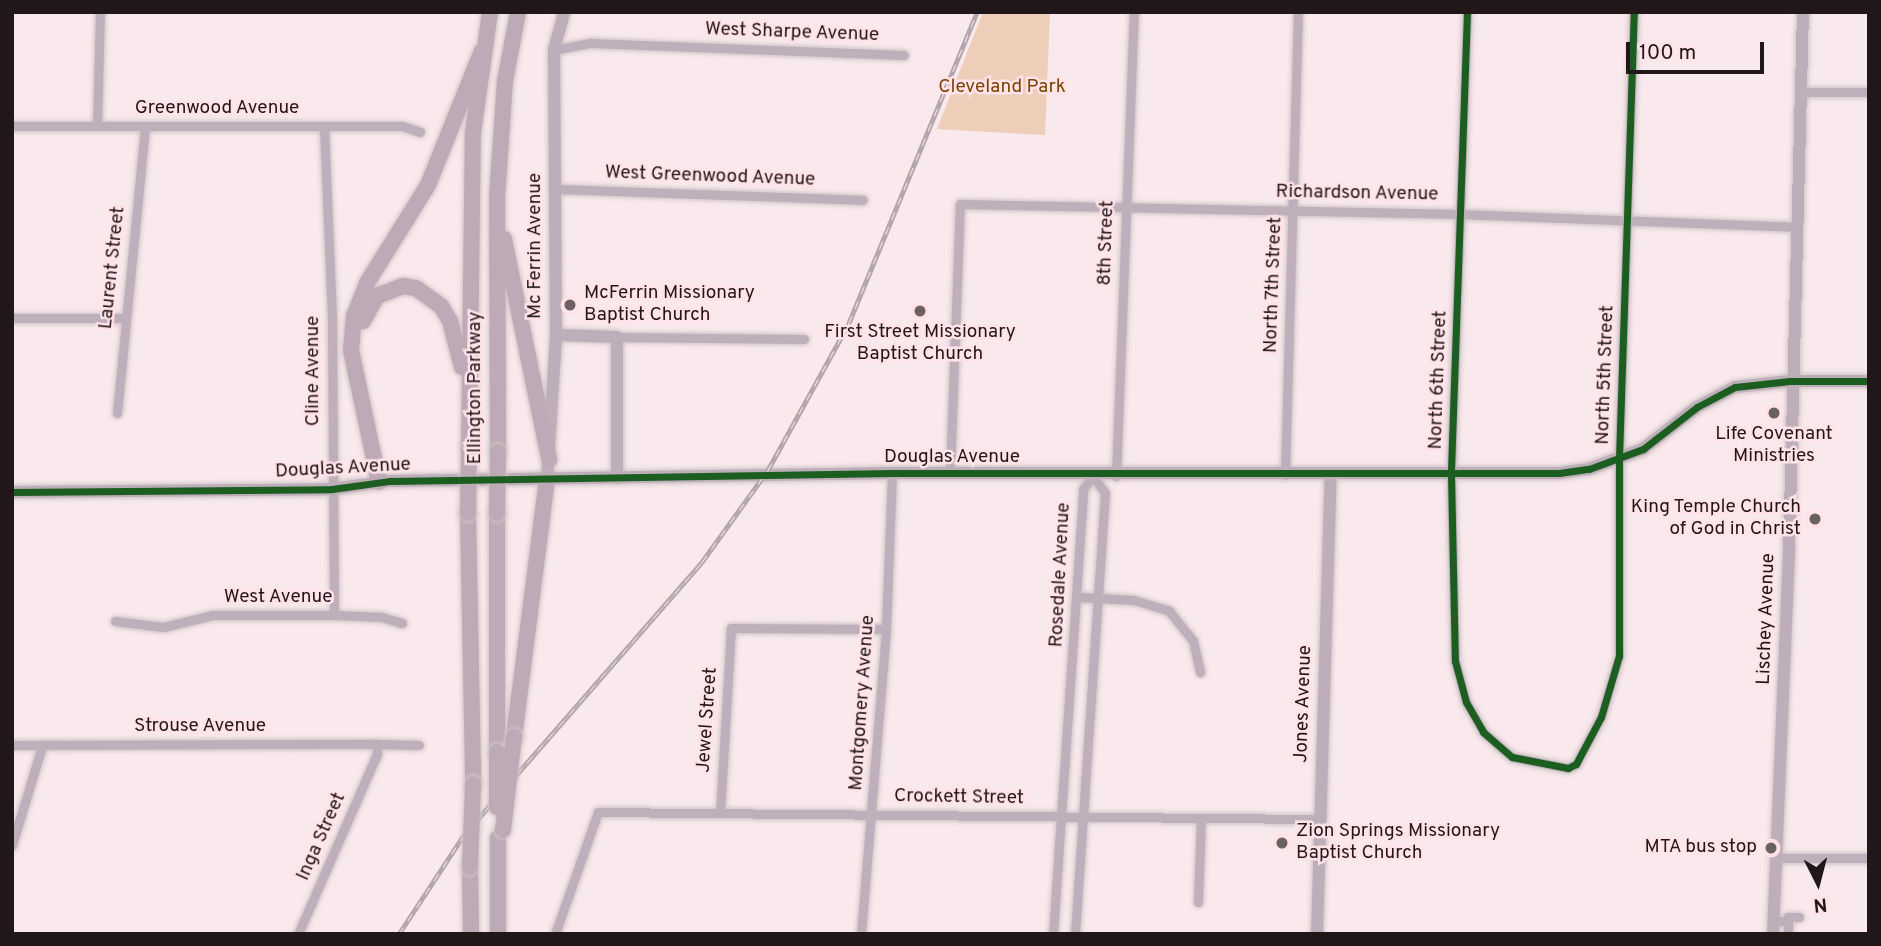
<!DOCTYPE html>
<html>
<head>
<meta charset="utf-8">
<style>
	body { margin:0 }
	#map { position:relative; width:1881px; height:946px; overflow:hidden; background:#f9e9ec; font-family:Overpass,sans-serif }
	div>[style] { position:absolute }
	.green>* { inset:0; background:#edceb8 }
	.roads { filter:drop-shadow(0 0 2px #d0c5c7) drop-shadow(0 0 2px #d0c5c7) }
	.street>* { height:9px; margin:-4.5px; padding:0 4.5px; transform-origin:4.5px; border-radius:4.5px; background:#beafba }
	.secondary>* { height:12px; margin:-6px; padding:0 6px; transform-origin:6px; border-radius:6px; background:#beaeb9 }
	.highway>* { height:16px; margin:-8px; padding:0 8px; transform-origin:8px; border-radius:8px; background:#bea9b6 }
	.rail>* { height:5px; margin-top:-2.5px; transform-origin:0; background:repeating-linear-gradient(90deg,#ffe3e9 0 8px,#b3a6ac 0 16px); box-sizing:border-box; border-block:2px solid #b3a6ac }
	.bridges { filter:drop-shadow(0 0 2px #d0c5c7) drop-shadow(0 0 2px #d0c5c7) }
	.highway-bridge>* { height:16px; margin:-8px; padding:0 8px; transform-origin:8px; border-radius:8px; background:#bea9b6 }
	.cycleway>* { height:7px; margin:-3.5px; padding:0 3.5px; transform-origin:3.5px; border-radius:3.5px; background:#1b5e20 }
	.dots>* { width:19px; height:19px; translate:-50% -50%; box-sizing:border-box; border:4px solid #ffe3e9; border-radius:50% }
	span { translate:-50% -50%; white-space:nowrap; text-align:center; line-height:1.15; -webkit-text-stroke:5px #ffe3e9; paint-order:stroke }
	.street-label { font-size:19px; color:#211719 }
	.park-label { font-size:19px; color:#784400 }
	.poi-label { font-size:19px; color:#211719 }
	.left { translate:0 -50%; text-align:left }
	.right { translate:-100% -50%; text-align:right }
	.frame { position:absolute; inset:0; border:14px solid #211719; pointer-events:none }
	.north { position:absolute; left:1783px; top:848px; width:70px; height:70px; -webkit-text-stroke:5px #ffe3e9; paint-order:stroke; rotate:174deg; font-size:19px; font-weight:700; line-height:28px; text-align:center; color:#211719 }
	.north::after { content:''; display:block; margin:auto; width:24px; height:32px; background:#211719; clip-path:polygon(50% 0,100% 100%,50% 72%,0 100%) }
	.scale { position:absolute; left:1626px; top:42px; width:138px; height:32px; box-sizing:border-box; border:4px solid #211719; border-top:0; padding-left:9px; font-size:21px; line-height:24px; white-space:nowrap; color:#211719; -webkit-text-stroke:5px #ffe3e9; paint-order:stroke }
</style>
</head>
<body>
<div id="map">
	<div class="green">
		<i style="clip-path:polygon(983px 12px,1050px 12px,1045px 135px,937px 129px)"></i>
	</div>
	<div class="roads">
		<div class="street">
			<i style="left:1467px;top:12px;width:462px;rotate:92deg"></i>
			<i style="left:1451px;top:474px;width:187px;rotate:88.8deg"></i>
			<i style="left:1455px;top:661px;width:42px;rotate:75deg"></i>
			<i style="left:1466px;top:702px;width:34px;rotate:60deg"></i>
			<i style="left:1483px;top:732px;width:38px;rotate:41deg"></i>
			<i style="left:1512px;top:757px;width:57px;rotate:11.1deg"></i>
			<i style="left:1568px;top:768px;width:9px;rotate:-27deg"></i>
			<i style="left:1576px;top:764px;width:53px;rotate:-62deg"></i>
			<i style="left:1601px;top:717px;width:64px;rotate:-73.6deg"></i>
			<i style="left:1619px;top:656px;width:198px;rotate:-90deg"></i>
			<i style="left:1619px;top:458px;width:446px;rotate:-88.1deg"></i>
			<i style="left:554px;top:50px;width:37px;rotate:-11deg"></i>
			<i style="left:590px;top:43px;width:314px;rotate:2.2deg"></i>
			<i style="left:1801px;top:92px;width:68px"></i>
			<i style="left:12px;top:126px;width:390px"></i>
			<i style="left:402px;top:126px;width:19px;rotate:18deg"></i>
			<i style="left:97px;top:126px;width:114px;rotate:-88.5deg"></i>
			<i style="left:324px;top:127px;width:193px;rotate:87.6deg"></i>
			<i style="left:332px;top:320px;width:295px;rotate:89.6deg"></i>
			<i style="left:555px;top:189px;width:308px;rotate:2deg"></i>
			<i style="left:12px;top:318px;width:113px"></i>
			<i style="left:617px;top:337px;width:187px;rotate:0.6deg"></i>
			<i style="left:117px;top:413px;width:288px;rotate:-84.4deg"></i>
			<i style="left:950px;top:473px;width:269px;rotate:-87.9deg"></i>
			<i style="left:960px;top:204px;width:501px;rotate:1.14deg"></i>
			<i style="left:1461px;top:214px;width:334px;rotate:2.2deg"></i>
			<i style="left:1285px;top:475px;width:463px;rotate:-88.4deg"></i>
			<i style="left:1116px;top:476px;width:464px;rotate:-87.8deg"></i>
			<i style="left:1079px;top:597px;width:55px;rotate:3.1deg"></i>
			<i style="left:1134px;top:600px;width:37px;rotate:17deg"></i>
			<i style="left:1169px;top:611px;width:38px;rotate:51deg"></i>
			<i style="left:1193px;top:641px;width:32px;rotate:77deg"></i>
			<i style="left:115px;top:621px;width:48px;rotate:7.1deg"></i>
			<i style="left:163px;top:627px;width:51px;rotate:-13.5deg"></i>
			<i style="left:213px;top:615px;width:121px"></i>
			<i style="left:334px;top:615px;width:48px;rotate:2.4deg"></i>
			<i style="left:382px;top:617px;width:21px;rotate:17deg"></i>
			<i style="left:377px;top:744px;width:42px;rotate:1.4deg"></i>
			<i style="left:12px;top:745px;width:365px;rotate:-0.2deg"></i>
			<i style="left:377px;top:744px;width:10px;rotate:90deg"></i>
			<i style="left:377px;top:754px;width:197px;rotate:113.7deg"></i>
			<i style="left:720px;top:813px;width:185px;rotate:-86.6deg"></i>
			<i style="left:731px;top:628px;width:155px;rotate:0.4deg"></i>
			<i style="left:12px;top:845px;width:103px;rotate:-73.1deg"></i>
			<i style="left:1776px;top:858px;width:93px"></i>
			<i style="left:1198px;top:902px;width:84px;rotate:-88deg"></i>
			<i style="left:1773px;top:921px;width:15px"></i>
			<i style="left:1788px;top:921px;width:13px;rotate:90deg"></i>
			<i style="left:1788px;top:921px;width:4px;rotate:-90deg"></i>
			<i style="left:1788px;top:917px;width:11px"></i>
			<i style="left:555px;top:934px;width:129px;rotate:-70.6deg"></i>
			<i style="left:598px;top:812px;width:721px;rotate:0.56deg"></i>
			<i style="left:861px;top:934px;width:306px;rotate:-85.3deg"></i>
			<i style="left:886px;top:629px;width:156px;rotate:-87.8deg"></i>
			<i style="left:1053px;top:934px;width:446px;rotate:-86.1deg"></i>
			<i style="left:1083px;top:489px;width:16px;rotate:-52deg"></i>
			<i style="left:1093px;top:476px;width:21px;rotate:55deg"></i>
			<i style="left:1105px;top:493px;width:442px;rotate:93.9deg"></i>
		</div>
		<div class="secondary">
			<i style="left:556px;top:335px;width:61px;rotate:1.9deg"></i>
			<i style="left:617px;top:337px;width:141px;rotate:90deg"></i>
			<i style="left:547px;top:480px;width:145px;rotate:-86.4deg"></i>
			<i style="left:556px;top:335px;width:285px;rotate:-90.4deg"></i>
			<i style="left:554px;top:50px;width:39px;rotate:-75deg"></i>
			<i style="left:12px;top:492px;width:320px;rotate:-0.5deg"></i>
			<i style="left:332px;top:489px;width:59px;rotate:-7.9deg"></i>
			<i style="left:390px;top:481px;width:502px;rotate:-0.91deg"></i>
			<i style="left:892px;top:473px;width:667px"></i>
			<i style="left:1559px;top:473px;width:30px;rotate:-8deg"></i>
			<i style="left:1589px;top:469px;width:58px;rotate:-20.3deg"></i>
			<i style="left:1643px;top:449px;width:68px;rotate:-37.9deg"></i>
			<i style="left:1697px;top:407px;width:43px;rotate:-27.8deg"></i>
			<i style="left:1735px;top:387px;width:55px;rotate:-6.2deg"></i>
			<i style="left:1790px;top:381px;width:79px"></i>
			<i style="left:1317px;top:934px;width:459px;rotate:-88.3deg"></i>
			<i style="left:1773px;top:934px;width:384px;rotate:-87.6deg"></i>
			<i style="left:1789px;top:550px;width:538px;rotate:-88.51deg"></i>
		</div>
		<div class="highway">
			<i style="left:504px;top:239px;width:225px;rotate:78.4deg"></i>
			<i style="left:363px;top:321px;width:29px;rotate:-61deg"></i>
			<i style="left:377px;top:296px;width:28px;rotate:-21deg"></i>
			<i style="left:403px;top:286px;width:13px;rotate:9deg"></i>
			<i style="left:416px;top:288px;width:31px;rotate:36deg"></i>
			<i style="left:441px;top:306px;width:17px;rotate:59deg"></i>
			<i style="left:450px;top:321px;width:48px;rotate:75.4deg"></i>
			<i style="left:469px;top:449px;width:316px;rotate:-89.3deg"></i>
			<i style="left:473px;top:133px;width:122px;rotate:-82deg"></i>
			<i style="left:498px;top:452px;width:254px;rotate:-90.2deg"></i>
			<i style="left:497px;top:198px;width:117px;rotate:-86.1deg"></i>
			<i style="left:505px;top:81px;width:70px;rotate:-79.3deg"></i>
			<i style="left:379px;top:482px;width:135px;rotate:-102deg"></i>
			<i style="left:351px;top:350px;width:34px;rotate:-85deg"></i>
			<i style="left:354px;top:316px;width:35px;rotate:-68deg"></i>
			<i style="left:367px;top:283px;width:115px;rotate:-58.1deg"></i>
			<i style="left:428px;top:185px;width:144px;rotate:-68.1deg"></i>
			<i style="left:468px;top:513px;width:271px;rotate:88.9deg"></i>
			<i style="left:497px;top:513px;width:239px;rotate:90deg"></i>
			<i style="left:514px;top:737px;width:259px;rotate:-82.7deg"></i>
			<i style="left:470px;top:867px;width:67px;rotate:89.1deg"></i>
			<i style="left:498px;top:934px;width:96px;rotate:-90deg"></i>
		</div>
	</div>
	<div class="rail">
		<i style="left:399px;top:934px;width:118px;rotate:-56.7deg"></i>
		<i style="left:464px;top:835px;width:362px;rotate:-48.9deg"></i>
		<i style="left:702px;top:562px;width:113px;rotate:-54.3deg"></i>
		<i style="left:768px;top:470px;width:168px;rotate:-61.1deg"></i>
		<i style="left:849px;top:323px;width:336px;rotate:-67.6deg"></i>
	</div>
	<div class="bridges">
		<div class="highway-bridge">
			<i style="left:468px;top:513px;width:64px;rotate:-89.1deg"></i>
			<i style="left:497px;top:513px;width:61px;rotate:-89.1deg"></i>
			<i style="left:497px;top:752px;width:55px;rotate:90deg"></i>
			<i style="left:503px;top:830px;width:94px;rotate:-83.3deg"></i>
			<i style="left:470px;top:867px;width:83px;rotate:-87.9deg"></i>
		</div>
	</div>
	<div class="cycleway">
		<i style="left:1467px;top:12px;width:462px;rotate:92deg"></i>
		<i style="left:1451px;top:474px;width:187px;rotate:88.8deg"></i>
		<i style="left:1455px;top:661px;width:42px;rotate:75deg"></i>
		<i style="left:1466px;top:702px;width:34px;rotate:60deg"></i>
		<i style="left:1483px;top:732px;width:38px;rotate:41deg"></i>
		<i style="left:1512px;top:757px;width:57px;rotate:11.1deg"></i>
		<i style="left:1568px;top:768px;width:9px;rotate:-27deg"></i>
		<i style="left:1576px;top:764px;width:53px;rotate:-62deg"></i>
		<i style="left:1601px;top:717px;width:64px;rotate:-73.6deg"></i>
		<i style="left:1619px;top:656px;width:198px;rotate:-90deg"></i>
		<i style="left:1619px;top:458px;width:446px;rotate:-88.1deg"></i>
		<i style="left:12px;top:492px;width:320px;rotate:-0.5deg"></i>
		<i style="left:332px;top:489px;width:59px;rotate:-7.9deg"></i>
		<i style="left:390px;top:481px;width:502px;rotate:-0.91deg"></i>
		<i style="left:892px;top:473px;width:667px"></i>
		<i style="left:1559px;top:473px;width:30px;rotate:-8deg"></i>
		<i style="left:1589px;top:469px;width:58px;rotate:-20.3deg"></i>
		<i style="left:1643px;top:449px;width:68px;rotate:-37.9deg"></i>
		<i style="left:1697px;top:407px;width:43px;rotate:-27.8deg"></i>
		<i style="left:1735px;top:387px;width:55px;rotate:-6.2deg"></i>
		<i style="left:1790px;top:381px;width:79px"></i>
	</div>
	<div class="dots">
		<i style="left:570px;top:305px;background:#6d6063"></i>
		<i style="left:920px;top:311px;background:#6d6063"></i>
		<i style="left:1774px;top:413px;background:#6d6063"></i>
		<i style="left:1815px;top:519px;background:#6d6063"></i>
		<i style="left:1282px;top:843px;background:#6d6063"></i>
		<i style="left:1771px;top:848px;background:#6d6063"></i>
	</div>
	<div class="street-label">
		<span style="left:792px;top:33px;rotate:2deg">West Sharpe Avenue</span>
		<span style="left:217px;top:109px">Greenwood Avenue</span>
		<span style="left:710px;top:177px;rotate:2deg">West Greenwood Avenue</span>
		<span style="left:1357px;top:194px;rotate:1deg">Richardson Avenue</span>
		<span style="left:1107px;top:243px;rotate:-88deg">8th Street</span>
		<span style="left:536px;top:246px;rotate:-90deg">Mc Ferrin Avenue</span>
		<span style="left:113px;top:268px;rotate:-84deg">Laurent Street</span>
		<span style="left:1274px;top:285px;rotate:-88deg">North 7th Street</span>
		<span style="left:314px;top:371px;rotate:-90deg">Cline Avenue</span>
		<span style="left:1606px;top:375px;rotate:-88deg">North 5th Street</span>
		<span style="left:1439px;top:380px;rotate:-88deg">North 6th Street</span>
		<span style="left:476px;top:388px;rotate:-90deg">Ellington Parkway</span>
		<span style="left:952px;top:458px">Douglas Avenue</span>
		<span style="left:343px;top:469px;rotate:-3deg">Douglas Avenue</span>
		<span style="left:1061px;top:575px;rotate:-87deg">Rosedale Avenue</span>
		<span style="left:278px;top:598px">West Avenue</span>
		<span style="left:1767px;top:619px;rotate:-88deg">Lischey Avenue</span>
		<span style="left:863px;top:703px;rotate:-86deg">Montgomery Avenue</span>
		<span style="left:1304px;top:704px;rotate:-88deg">Jones Avenue</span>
		<span style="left:708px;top:720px;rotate:-86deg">Jewel Street</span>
		<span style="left:200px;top:727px">Strouse Avenue</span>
		<span style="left:959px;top:798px;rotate:1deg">Crockett Street</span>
		<span style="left:322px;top:837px;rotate:-66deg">Inga Street</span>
	</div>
	<div class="park-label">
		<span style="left:1002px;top:88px">Cleveland Park</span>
	</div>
	<div class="poi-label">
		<span class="left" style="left:584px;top:305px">McFerrin Missionary<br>Baptist Church</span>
		<span style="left:920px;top:344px">First Street Missionary<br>Baptist Church</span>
		<span style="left:1774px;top:446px">Life Covenant<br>Ministries</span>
		<span class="right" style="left:1801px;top:519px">King Temple Church<br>of God in Christ</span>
		<span class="left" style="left:1296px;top:843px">Zion Springs Missionary<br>Baptist Church</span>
		<span class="right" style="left:1757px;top:848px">MTA bus stop</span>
	</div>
	<div class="frame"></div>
	<div class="north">N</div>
	<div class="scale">100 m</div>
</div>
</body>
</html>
